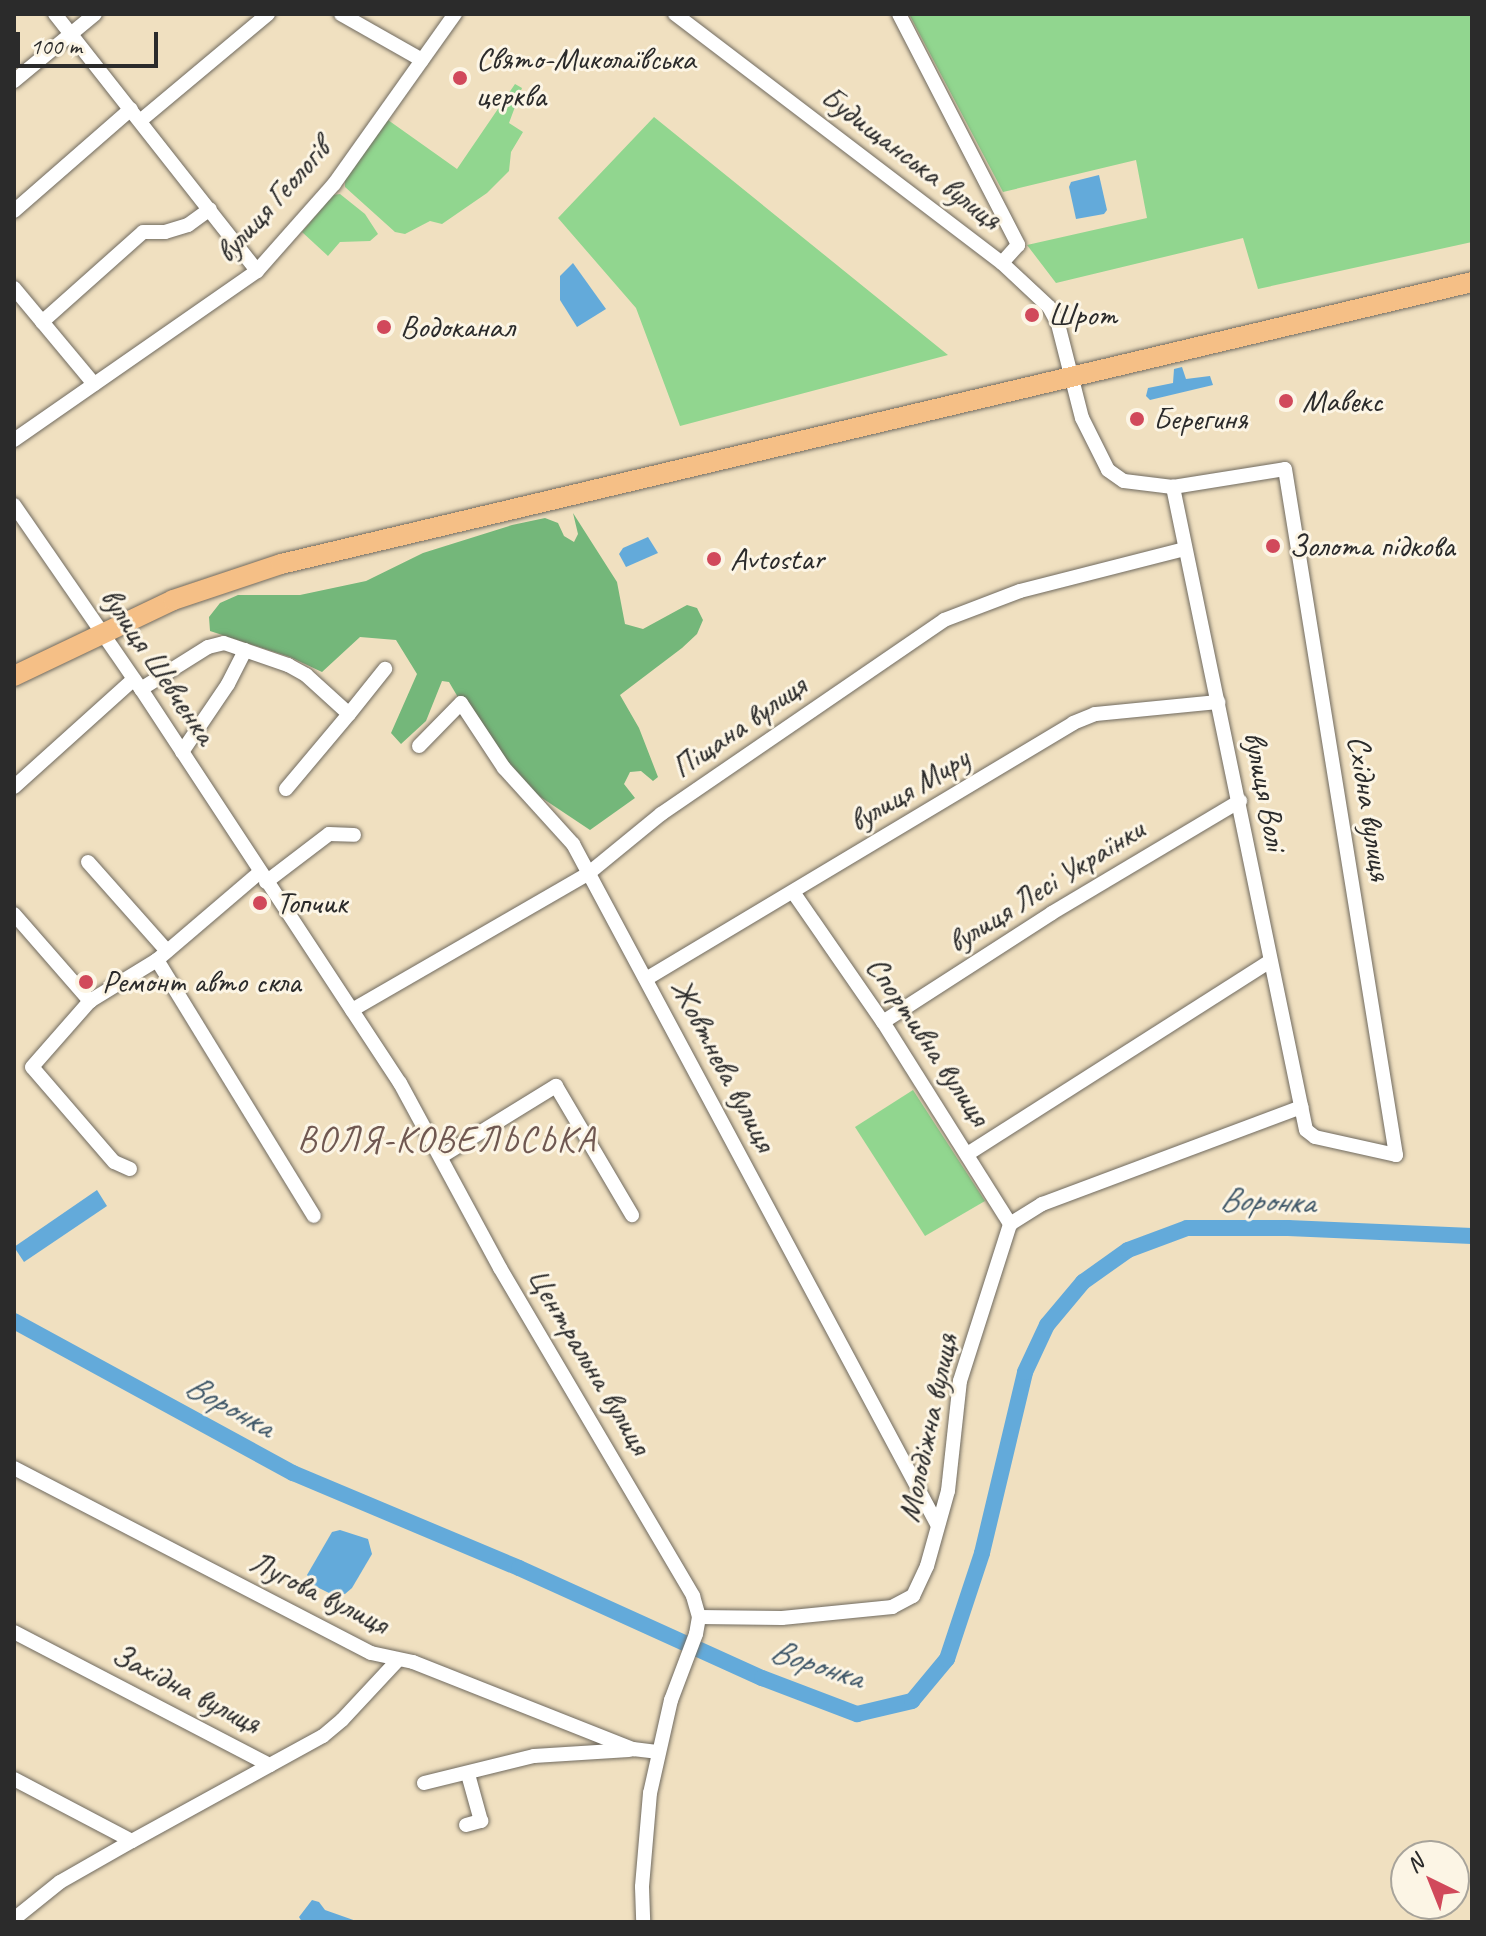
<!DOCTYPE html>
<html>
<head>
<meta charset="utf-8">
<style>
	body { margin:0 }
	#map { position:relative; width:1486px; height:1936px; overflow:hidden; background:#f0e0c0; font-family:Caveat,sans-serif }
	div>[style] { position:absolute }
	.green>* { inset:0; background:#91d68f }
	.forest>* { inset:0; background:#74b77a }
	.water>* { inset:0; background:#63aada }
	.river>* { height:16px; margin:-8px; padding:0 8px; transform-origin:8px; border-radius:8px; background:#63aada }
	.roads { filter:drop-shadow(0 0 2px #706a5f) drop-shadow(0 0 2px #706a5f) }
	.minor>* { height:14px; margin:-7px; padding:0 7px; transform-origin:7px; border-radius:7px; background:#fff }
	.highway>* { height:20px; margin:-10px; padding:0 10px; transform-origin:10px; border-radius:10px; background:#f5bf86 }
	.dots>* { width:22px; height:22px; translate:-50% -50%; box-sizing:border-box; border:4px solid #fcf5e5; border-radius:50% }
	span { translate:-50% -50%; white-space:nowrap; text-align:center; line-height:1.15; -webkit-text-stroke:6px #fcf5e5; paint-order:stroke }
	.poi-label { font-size:32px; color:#2b2b2b }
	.left { translate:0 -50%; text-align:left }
	.street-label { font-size:32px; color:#2b2b2b }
	.water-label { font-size:34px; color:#3f5768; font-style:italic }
	.quarter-label { font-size:36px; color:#705851; letter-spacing:2px }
	.frame { position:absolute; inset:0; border:16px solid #2b2b2b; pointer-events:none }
	.north { position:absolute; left:1390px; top:1840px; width:80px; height:80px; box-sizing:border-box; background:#fcf5e5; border:2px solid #a8a49b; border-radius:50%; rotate:317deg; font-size:22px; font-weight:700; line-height:32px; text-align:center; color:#2b2b2b }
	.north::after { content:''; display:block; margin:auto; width:28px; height:36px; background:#d1495b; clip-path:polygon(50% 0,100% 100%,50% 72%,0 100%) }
	.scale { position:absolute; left:16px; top:32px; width:142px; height:36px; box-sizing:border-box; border:4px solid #2b2b2b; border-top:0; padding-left:10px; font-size:24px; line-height:28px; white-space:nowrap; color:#2b2b2b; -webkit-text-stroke:6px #fcf5e5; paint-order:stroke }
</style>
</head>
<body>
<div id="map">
	<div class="green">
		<i style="clip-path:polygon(909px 14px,1472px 14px,1472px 242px,1258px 289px,1243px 238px,1056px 283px,1027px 245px,1147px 218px,1136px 160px,1003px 192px)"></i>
		<i style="clip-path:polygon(515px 84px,522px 88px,509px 123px,523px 132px,511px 152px,509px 171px,487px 193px,442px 224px,430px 221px,405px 234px,395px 232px,345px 187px,345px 176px,388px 120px,457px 169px)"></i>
		<i style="clip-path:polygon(654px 117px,948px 355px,680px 426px,636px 308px,558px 218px)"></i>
		<i style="clip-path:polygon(340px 194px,365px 214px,378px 234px,370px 241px,340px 242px,328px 256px,302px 232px,333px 195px)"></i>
		<i style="clip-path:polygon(913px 1090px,985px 1201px,925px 1236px,855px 1127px)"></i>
	</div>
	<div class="forest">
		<i style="clip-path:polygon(573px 513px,617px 582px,625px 624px,643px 629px,687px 605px,697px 608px,703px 620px,697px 634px,682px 648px,620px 695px,639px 728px,658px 777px,653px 781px,641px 771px,630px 772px,624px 784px,635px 798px,590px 830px,524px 786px,469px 716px,449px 682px,442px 681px,426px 721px,401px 744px,391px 733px,417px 674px,396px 640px,360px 637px,322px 672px,290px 657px,210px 631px,209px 617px,220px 603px,238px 595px,300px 595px,366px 581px,423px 553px,512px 525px,545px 518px,558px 523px,564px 536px,574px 542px,578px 534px)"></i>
	</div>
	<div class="water">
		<i style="clip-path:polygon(1099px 175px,1107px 210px,1104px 214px,1076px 219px,1069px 187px,1071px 182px)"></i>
		<i style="clip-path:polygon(573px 263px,606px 309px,577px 327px,560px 300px,560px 276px)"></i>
		<i style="clip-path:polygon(1182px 367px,1186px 379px,1210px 376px,1213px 385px,1150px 400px,1146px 396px,1148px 388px,1173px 383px,1174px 369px)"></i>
		<i style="clip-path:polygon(648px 537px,658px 553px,626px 567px,619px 554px,623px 548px)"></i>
		<i style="clip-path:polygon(97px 1190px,107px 1206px,24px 1262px,14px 1247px)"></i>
		<i style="clip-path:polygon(340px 1530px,368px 1539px,372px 1554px,352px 1588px,345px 1594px,329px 1593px,315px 1586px,307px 1575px,332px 1532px)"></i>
		<i style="clip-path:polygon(312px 1900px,319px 1902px,325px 1910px,359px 1922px,302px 1922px,299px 1917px)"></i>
	</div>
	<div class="river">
		<i style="left:14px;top:1321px;width:318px;rotate:28.6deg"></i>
		<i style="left:293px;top:1473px;width:245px;rotate:22.8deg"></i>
		<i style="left:519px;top:1568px;width:267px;rotate:24.4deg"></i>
		<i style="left:762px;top:1678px;width:102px;rotate:20.8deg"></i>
		<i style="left:857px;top:1714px;width:57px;rotate:-13.3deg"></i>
		<i style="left:912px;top:1701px;width:55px;rotate:-50.2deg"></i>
		<i style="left:947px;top:1659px;width:112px;rotate:-71.7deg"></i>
		<i style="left:982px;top:1553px;width:186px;rotate:-76.6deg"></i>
		<i style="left:1025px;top:1372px;width:52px;rotate:-64.9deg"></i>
		<i style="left:1047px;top:1325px;width:56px;rotate:-50.1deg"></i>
		<i style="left:1083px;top:1282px;width:55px;rotate:-35.4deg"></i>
		<i style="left:1128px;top:1250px;width:63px;rotate:-20.4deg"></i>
		<i style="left:1187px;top:1228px;width:101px"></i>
		<i style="left:1288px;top:1228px;width:184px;rotate:2.5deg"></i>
	</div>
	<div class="roads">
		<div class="minor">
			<i style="left:55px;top:14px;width:327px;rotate:51.8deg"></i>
			<i style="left:341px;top:14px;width:93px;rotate:29.6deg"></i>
			<i style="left:675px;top:14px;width:411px;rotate:37.3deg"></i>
			<i style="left:1002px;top:263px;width:64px;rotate:43.1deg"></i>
			<i style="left:1049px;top:307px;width:19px;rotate:62deg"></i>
			<i style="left:1058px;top:324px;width:97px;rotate:75.7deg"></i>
			<i style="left:1082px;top:418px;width:58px;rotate:63.4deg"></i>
			<i style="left:1108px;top:470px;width:19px;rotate:35deg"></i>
			<i style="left:1124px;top:481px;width:49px;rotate:7deg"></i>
			<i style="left:1173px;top:487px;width:113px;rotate:-9.1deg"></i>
			<i style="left:1285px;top:469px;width:695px;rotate:80.81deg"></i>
			<i style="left:1396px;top:1155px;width:83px;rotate:-167.5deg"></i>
			<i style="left:1315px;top:1137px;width:11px;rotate:-142deg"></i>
			<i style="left:1306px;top:1130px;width:657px;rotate:-101.69deg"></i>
			<i style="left:899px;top:14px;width:260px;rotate:62.7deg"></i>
			<i style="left:1018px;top:245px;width:24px;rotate:132deg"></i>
			<i style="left:14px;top:81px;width:105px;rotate:-39.6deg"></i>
			<i style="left:140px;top:121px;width:167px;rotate:-39.9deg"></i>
			<i style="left:14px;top:211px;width:155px;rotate:-41.1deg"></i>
			<i style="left:14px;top:288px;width:125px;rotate:50.2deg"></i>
			<i style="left:42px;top:322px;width:135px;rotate:-41.7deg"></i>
			<i style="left:143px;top:232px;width:22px"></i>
			<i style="left:165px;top:232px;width:24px;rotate:-17deg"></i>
			<i style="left:188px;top:225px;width:27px;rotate:-36deg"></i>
			<i style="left:14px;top:440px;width:296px;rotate:-34.8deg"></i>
			<i style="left:257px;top:271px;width:116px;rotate:-48.5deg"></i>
			<i style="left:334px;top:184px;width:209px;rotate:-54.6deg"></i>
			<i style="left:14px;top:505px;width:224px;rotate:55.4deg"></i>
			<i style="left:141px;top:689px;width:472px;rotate:56.7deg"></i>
			<i style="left:400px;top:1083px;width:210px;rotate:61.6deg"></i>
			<i style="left:500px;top:1268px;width:381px;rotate:59.5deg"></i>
			<i style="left:693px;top:1596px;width:22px;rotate:74deg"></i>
			<i style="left:699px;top:1617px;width:17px;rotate:100deg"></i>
			<i style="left:696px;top:1634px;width:71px;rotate:110.7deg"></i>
			<i style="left:671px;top:1700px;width:95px;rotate:102.7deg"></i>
			<i style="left:650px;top:1793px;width:94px;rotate:94.9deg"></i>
			<i style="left:642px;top:1887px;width:35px;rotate:88deg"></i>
			<i style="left:141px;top:689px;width:79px;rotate:-32.1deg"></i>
			<i style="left:208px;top:647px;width:16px;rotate:-14deg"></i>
			<i style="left:224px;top:643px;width:68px;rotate:19deg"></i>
			<i style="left:288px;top:665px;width:21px;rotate:29deg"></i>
			<i style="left:306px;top:675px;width:58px;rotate:42.2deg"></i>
			<i style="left:349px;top:714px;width:98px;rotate:130deg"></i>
			<i style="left:349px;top:714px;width:58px;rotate:-51.3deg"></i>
			<i style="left:419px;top:746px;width:60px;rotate:-45.7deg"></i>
			<i style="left:461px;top:703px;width:78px;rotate:56.5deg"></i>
			<i style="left:504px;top:768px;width:103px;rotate:47.8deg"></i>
			<i style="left:573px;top:844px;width:771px;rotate:61.84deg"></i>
			<i style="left:182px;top:752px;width:82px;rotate:-55.9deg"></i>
			<i style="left:228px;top:684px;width:38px;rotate:-63deg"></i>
			<i style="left:14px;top:787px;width:161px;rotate:-42deg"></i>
			<i style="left:88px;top:862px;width:119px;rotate:48.4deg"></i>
			<i style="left:266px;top:882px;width:79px;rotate:-37.3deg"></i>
			<i style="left:329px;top:834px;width:25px;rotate:2deg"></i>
			<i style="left:793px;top:892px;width:158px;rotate:55.3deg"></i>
			<i style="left:883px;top:1022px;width:239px;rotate:57.8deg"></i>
			<i style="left:14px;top:914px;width:116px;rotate:48.9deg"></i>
			<i style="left:157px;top:960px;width:300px;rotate:58.5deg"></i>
			<i style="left:646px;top:979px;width:498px;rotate:-30.9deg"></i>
			<i style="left:1073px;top:723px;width:24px;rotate:-22deg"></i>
			<i style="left:1095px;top:714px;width:124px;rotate:-5.6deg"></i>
			<i style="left:352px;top:1010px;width:274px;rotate:-30deg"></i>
			<i style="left:589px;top:873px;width:93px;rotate:-39.3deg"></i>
			<i style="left:661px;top:814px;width:343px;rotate:-34.4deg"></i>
			<i style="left:944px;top:620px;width:81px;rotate:-20.9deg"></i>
			<i style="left:1020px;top:591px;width:170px;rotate:-14.3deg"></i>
			<i style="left:883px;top:1022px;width:201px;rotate:-32.8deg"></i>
			<i style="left:1052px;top:913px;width:219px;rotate:-30.8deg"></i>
			<i style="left:969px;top:1153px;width:357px;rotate:-32.5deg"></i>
			<i style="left:442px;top:1156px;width:134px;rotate:-31.6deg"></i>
			<i style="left:556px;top:1086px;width:150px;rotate:59.5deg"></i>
			<i style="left:130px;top:1169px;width:17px;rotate:-156deg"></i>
			<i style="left:114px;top:1162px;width:125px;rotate:-130.8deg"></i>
			<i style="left:32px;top:1067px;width:88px;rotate:-48.7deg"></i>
			<i style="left:90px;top:1001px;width:79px;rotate:-31.5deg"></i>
			<i style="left:157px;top:960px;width:135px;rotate:-40.5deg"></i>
			<i style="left:14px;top:1468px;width:402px;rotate:27.4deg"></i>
			<i style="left:371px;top:1653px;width:43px;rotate:12.1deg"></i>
			<i style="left:413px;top:1662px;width:237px;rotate:21.6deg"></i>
			<i style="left:633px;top:1749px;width:24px;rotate:7deg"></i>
			<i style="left:699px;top:1617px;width:83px;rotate:0.7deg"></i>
			<i style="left:782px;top:1618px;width:111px;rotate:-5.7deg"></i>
			<i style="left:892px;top:1607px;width:24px;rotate:-28deg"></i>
			<i style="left:913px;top:1596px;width:33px;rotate:-65deg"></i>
			<i style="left:927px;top:1566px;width:78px;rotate:-74.4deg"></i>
			<i style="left:948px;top:1491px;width:111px;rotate:-83.8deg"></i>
			<i style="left:960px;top:1381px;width:165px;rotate:-72.3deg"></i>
			<i style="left:1010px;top:1224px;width:38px;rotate:-32deg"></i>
			<i style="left:1042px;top:1204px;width:277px;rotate:-20.5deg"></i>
			<i style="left:14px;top:1632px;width:288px;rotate:27.5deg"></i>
			<i style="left:270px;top:1765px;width:60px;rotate:-28.7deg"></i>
			<i style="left:323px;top:1736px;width:25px;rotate:-40deg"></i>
			<i style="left:342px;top:1720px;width:81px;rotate:-47deg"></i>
			<i style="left:14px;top:1779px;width:133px;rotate:27.7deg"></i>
			<i style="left:132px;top:1841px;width:158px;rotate:-28.8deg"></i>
			<i style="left:424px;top:1783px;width:113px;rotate:-13.8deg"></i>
			<i style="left:534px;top:1756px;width:95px;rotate:-3.6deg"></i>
			<i style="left:466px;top:1825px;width:16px;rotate:-15deg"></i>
			<i style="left:481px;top:1821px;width:49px;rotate:-105.5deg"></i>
			<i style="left:14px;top:1919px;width:59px;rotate:-38.8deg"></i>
			<i style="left:60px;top:1882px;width:83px;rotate:-29.7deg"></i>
		</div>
		<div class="highway">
			<i style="left:14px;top:676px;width:176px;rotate:-25.5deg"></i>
			<i style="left:173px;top:600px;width:114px;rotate:-18.4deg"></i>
			<i style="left:281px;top:564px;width:1224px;rotate:-13.32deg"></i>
		</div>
	</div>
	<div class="dots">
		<i style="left:460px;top:78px;background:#d1495b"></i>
		<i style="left:1032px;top:315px;background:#d1495b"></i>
		<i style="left:384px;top:327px;background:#d1495b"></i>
		<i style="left:1286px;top:401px;background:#d1495b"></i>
		<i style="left:1137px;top:419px;background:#d1495b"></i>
		<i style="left:1273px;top:546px;background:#d1495b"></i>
		<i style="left:714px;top:559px;background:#d1495b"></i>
		<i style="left:260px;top:903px;background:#d1495b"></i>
		<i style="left:86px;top:982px;background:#d1495b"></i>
	</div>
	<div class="poi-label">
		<span class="left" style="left:476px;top:78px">Свято-Миколаївська<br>церква</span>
		<span class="left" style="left:1048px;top:315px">Шрот</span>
		<span class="left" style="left:400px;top:327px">Водоканал</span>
		<span class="left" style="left:1302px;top:401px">Мавекс</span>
		<span class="left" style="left:1153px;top:419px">Берегиня</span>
		<span class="left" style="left:1289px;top:546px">Золота підкова</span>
		<span class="left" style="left:730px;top:559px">Avtostar</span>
		<span class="left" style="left:276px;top:903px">Топчик</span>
		<span class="left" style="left:102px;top:982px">Ремонт авто скла</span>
	</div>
	<div class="street-label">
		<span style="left:911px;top:158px;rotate:37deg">Будищанська вулиця</span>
		<span style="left:273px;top:201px;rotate:-48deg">вулиця Геологів</span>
		<span style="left:158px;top:666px;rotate:56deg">вулиця Шевченка</span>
		<span style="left:739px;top:727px;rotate:-35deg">Піщана вулиця</span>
		<span style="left:909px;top:790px;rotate:-31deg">вулиця Миру</span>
		<span style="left:1265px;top:791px;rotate:79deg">вулиця Волі</span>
		<span style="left:1369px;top:808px;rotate:81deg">Східна вулиця</span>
		<span style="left:1046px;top:886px;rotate:-32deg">вулиця Лесі Українки</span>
		<span style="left:928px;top:1041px;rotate:56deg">Спортивна вулиця</span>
		<span style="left:723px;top:1065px;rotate:62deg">Жовтнева вулиця</span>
		<span style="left:589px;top:1361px;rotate:59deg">Центральна вулиця</span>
		<span style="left:928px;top:1428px;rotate:-78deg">Молодіжна вулиця</span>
		<span style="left:319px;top:1593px;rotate:26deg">Лугова вулиця</span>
		<span style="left:186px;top:1689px;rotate:27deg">Західна вулиця</span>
	</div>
	<div class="water-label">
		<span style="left:1267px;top:1200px;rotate:2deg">Воронка</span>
		<span style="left:230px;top:1405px;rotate:29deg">Воронка</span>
		<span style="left:817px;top:1663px;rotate:18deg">Воронка</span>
	</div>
	<div class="quarter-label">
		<span style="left:447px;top:1140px">ВОЛЯ-КОВЕЛЬСЬКА</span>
	</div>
	<div class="frame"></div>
	<div class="north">N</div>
	<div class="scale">100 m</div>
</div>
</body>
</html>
